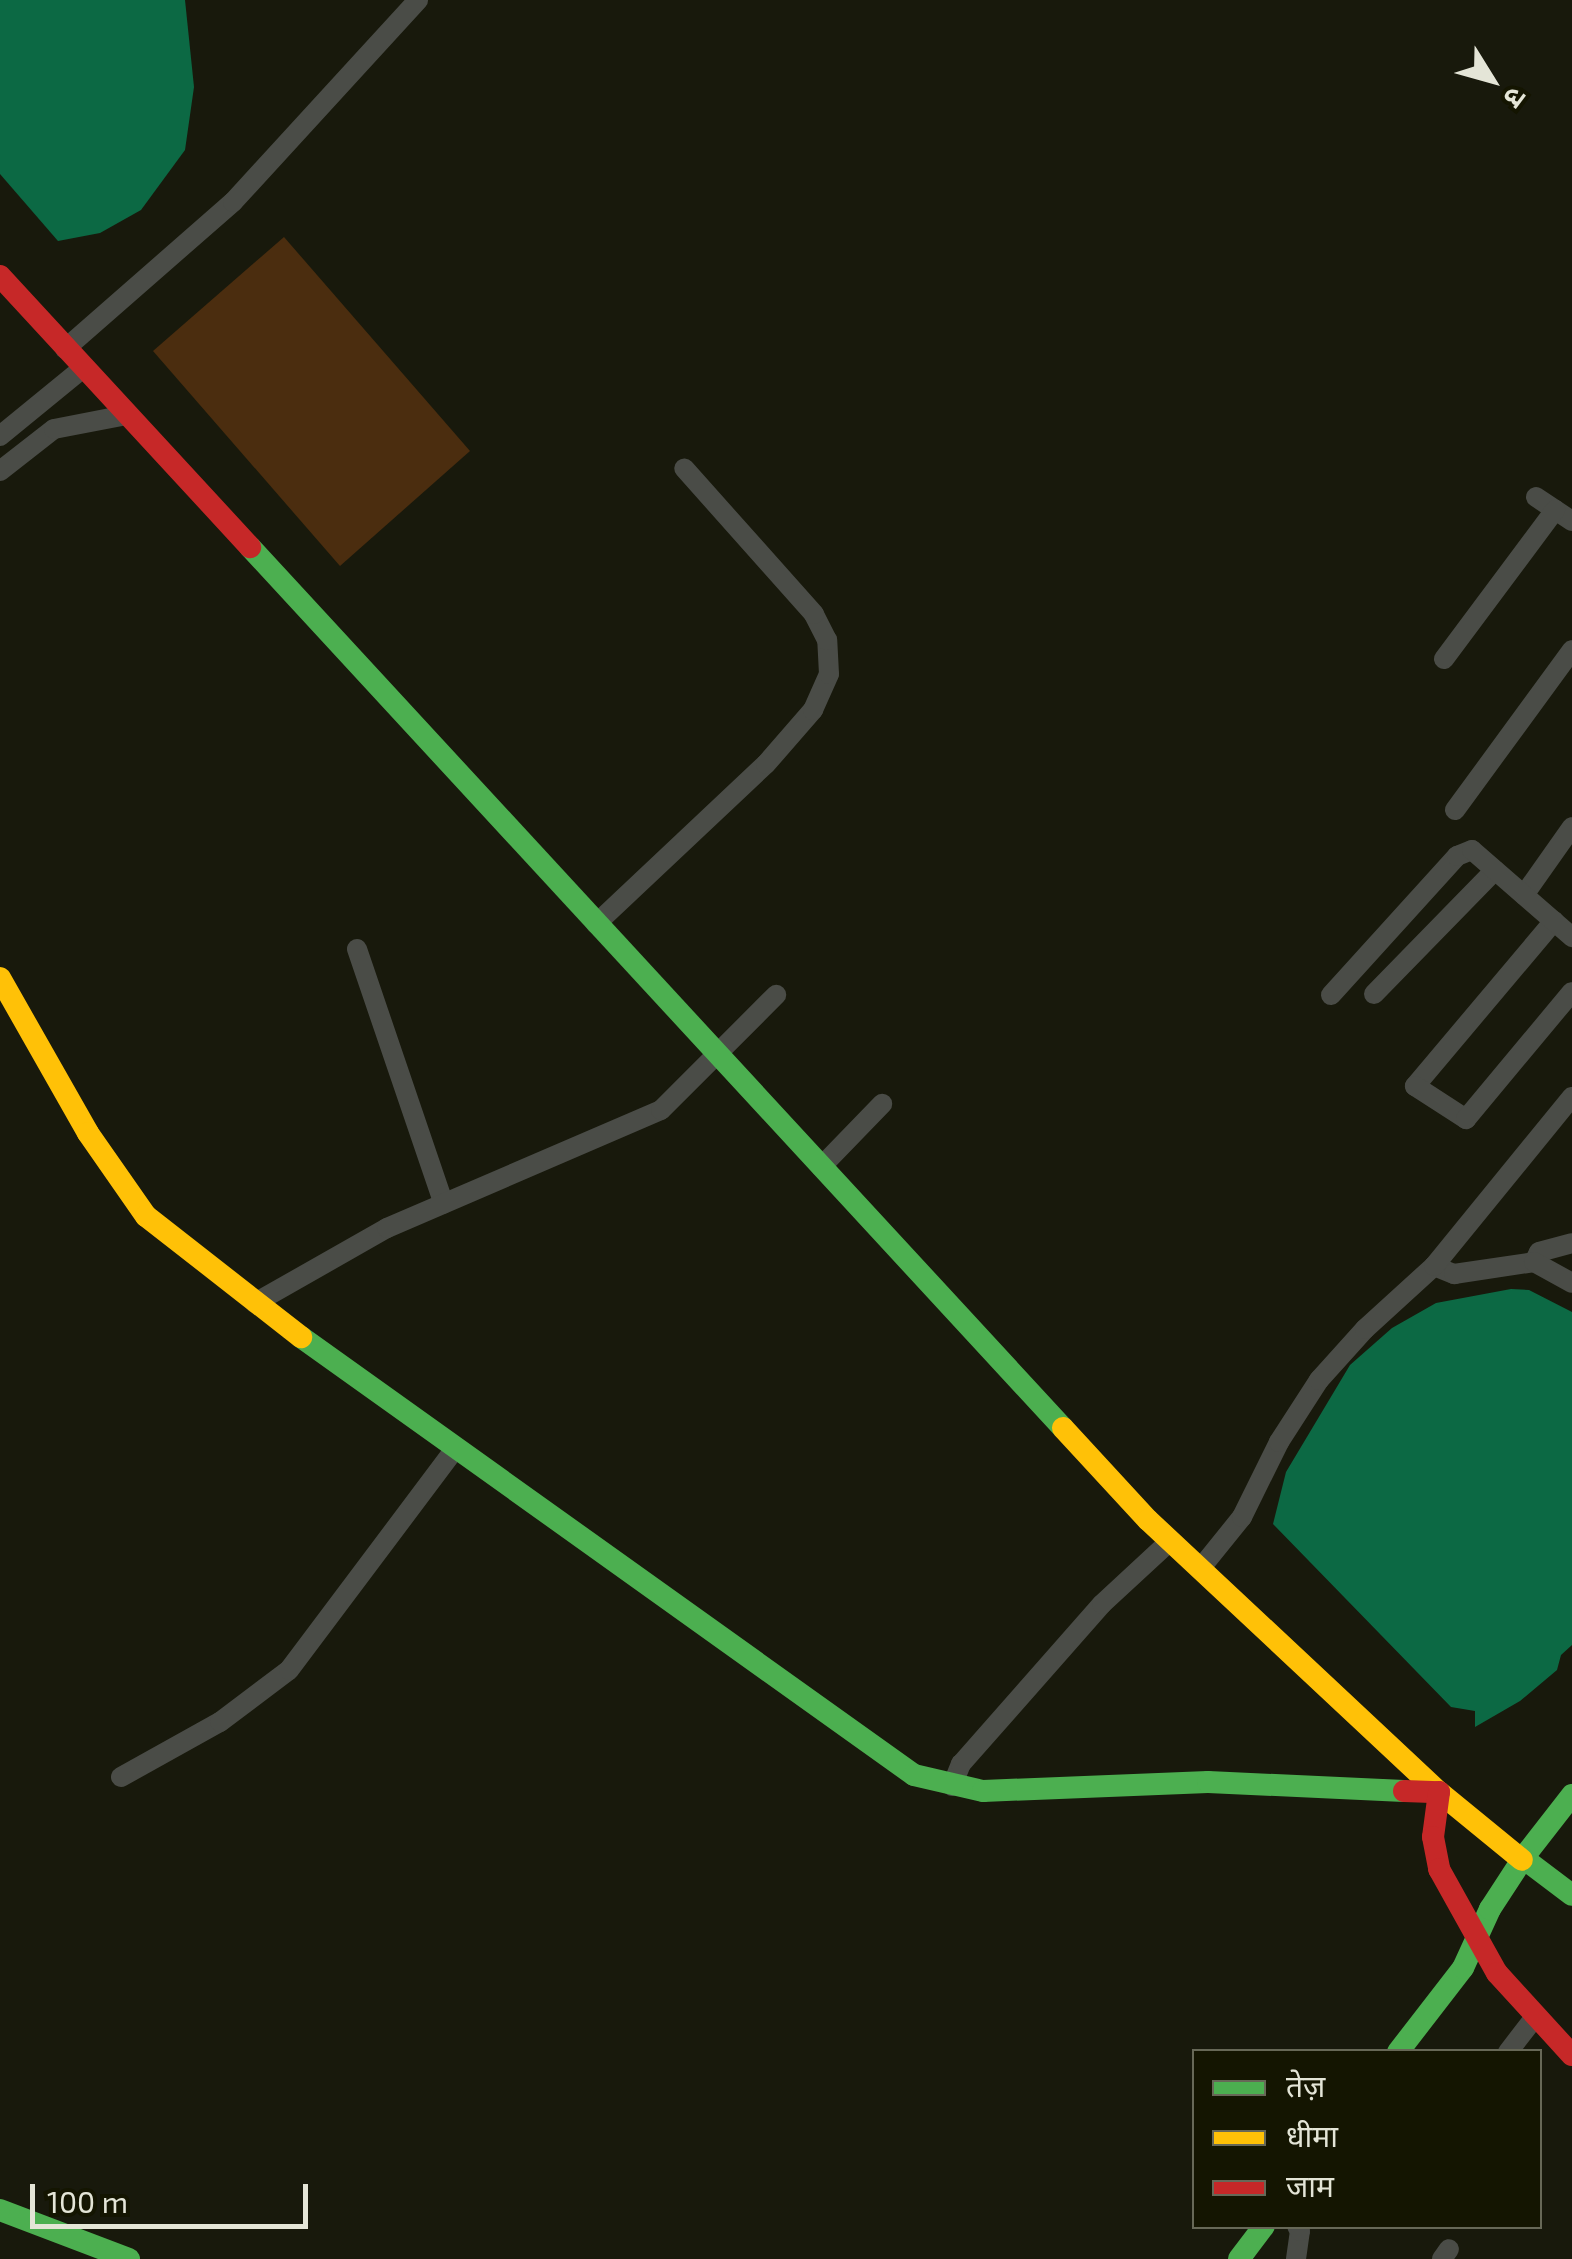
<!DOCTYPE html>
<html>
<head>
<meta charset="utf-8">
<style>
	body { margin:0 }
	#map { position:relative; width:1572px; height:2259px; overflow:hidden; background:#18190c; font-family:"Exo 2","Noto Sans Devanagari",sans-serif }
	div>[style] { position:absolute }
	.green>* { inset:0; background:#4b2d0f }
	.water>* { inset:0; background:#0c6944 }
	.street>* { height:20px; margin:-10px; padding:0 10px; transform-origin:10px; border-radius:10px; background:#4a4c47 }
	.fast>* { height:22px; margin:-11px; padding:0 11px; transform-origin:11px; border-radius:11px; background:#4caf50 }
	.slow>* { height:22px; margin:-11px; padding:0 11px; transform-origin:11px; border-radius:11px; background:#ffc107 }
	.jam>* { height:22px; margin:-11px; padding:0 11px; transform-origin:11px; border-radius:11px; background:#c62828 }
	span { translate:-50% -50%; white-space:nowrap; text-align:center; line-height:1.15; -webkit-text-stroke:8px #141501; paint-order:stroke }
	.legend { position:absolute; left:1192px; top:2049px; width:350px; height:180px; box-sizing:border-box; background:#141501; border:2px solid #676857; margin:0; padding:12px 18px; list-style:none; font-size:30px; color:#e4e5d7 }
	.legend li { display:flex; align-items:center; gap:20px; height:50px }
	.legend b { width:50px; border:2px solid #676857 }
	.north { position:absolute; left:1442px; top:30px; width:100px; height:100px; -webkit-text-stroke:8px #141501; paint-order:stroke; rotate:127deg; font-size:28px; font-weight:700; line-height:40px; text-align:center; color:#e4e5d7 }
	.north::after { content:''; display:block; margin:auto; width:35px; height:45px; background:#e4e5d7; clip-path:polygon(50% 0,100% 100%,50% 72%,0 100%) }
	.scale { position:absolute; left:30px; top:2184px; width:278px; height:45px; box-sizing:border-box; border:5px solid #e4e5d7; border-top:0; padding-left:12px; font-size:30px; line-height:35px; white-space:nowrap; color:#e4e5d7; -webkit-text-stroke:8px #141501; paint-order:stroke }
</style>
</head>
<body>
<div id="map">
	<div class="green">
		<i style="clip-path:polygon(284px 237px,470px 451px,340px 566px,153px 351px)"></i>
	</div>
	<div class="water">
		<i style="clip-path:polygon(0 0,185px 0,194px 87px,185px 150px,141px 210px,100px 233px,58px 241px,0 174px)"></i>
		<i style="clip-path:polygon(1511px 1289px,1529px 1290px,1572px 1312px,1572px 1645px,1561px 1655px,1557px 1670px,1520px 1701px,1475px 1727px,1475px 1711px,1451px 1707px,1273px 1524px,1286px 1472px,1350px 1365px,1392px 1328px,1436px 1303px)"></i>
	</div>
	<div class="street">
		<i style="left:65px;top:349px;width:223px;rotate:-41.2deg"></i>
		<i style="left:233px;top:202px;width:274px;rotate:-47.5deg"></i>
		<i style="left:0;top:436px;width:107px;rotate:-39.3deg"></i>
		<i style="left:0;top:471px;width:68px;rotate:-37.9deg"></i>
		<i style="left:54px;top:429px;width:73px;rotate:-11deg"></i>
		<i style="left:1536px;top:497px;width:43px;rotate:33.7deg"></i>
		<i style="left:1444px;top:659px;width:186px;rotate:-53.3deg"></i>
		<i style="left:1455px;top:810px;width:198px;rotate:-53.8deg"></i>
		<i style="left:1524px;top:895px;width:83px;rotate:-54.8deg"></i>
		<i style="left:1554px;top:921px;width:216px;rotate:130.1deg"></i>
		<i style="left:1415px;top:1086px;width:61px;rotate:32.9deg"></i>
		<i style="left:1466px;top:1119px;width:165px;rotate:-50.2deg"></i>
		<i style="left:596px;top:924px;width:233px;rotate:-43.3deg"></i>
		<i style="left:766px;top:764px;width:72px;rotate:-49deg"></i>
		<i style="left:813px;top:710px;width:39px;rotate:-66deg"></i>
		<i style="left:829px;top:674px;width:34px;rotate:-93deg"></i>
		<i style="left:827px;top:640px;width:29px;rotate:-117deg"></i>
		<i style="left:814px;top:614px;width:195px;rotate:-131.7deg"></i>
		<i style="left:357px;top:949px;width:269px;rotate:71.2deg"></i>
		<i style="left:1374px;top:994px;width:173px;rotate:-45.7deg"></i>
		<i style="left:1331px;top:995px;width:188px;rotate:-47.8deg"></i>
		<i style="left:1457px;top:856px;width:16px;rotate:-22deg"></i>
		<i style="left:1472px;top:850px;width:133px;rotate:41deg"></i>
		<i style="left:821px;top:1167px;width:88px;rotate:-45.9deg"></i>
		<i style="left:1534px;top:1262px;width:11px;rotate:-63deg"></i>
		<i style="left:1539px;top:1252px;width:34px;rotate:-15deg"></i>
		<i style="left:1434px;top:1266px;width:22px;rotate:22deg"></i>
		<i style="left:1454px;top:1274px;width:81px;rotate:-8.5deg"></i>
		<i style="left:1534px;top:1262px;width:43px;rotate:28.9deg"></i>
		<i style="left:255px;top:1303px;width:152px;rotate:-29.6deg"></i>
		<i style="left:387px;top:1228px;width:298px;rotate:-23.3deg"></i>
		<i style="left:661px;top:1110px;width:163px;rotate:-45deg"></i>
		<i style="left:1200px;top:1569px;width:67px;rotate:-51.1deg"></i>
		<i style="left:1242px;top:1517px;width:84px;rotate:-63.7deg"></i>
		<i style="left:1279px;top:1442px;width:74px;rotate:-57.2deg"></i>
		<i style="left:1319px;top:1380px;width:69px;rotate:-48deg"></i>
		<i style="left:1365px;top:1329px;width:93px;rotate:-42.4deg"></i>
		<i style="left:1434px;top:1266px;width:218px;rotate:-50.8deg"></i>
		<i style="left:121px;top:1777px;width:113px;rotate:-29.1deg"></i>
		<i style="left:220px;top:1722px;width:86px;rotate:-37deg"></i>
		<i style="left:289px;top:1670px;width:275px;rotate:-53.1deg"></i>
		<i style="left:952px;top:1786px;width:24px;rotate:-68deg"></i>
		<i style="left:961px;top:1764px;width:213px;rotate:-48.6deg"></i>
		<i style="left:1102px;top:1604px;width:93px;rotate:-42.8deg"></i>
		<i style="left:1508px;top:2052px;width:44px;rotate:-52.4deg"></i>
		<i style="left:1296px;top:2259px;width:28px;rotate:-82deg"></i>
		<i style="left:1300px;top:2231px;width:6px;rotate:-121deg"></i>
		<i style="left:1442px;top:2259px;width:12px;rotate:-55deg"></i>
	</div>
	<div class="fast">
		<i style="left:250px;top:547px;width:1199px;rotate:47.3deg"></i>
		<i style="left:301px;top:1337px;width:753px;rotate:35.55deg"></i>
		<i style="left:914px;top:1775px;width:71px;rotate:13.1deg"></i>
		<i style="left:983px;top:1791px;width:225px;rotate:-2.3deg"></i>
		<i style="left:1208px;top:1782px;width:196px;rotate:2.6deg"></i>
		<i style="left:1572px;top:1795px;width:80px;rotate:127.9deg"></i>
		<i style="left:1523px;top:1858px;width:61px;rotate:37.1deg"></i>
		<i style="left:1398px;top:2052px;width:106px;rotate:-52.3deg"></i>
		<i style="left:1463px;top:1968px;width:65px;rotate:-65.4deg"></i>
		<i style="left:1490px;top:1909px;width:59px;rotate:-56.9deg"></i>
		<i style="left:0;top:2210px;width:138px;rotate:20.8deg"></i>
		<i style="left:1239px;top:2259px;width:41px;rotate:-52.9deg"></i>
	</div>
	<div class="slow">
		<i style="left:0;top:978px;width:178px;rotate:60.4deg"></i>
		<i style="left:88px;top:1133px;width:101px;rotate:55.1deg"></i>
		<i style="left:146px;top:1216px;width:197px;rotate:38deg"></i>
		<i style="left:1063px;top:1428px;width:125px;rotate:47.3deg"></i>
		<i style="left:1148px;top:1520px;width:398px;rotate:43.1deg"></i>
		<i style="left:1439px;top:1792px;width:107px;rotate:39.3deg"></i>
	</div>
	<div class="jam">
		<i style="left:0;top:276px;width:369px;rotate:47.3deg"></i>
		<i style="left:1404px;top:1791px;width:35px;rotate:2deg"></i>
		<i style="left:1439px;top:1792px;width:45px;rotate:97.6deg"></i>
		<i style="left:1433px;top:1837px;width:33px;rotate:79deg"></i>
		<i style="left:1439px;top:1869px;width:119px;rotate:60.9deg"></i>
		<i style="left:1497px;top:1973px;width:111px;rotate:47.6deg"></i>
	</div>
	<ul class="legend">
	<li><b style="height:12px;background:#4caf50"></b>तेज़</li>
	<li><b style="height:12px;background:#ffc107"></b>धीमा</li>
	<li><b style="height:12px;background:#c62828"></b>जाम</li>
	</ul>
	<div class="north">उ</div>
	<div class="scale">100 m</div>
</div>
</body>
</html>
